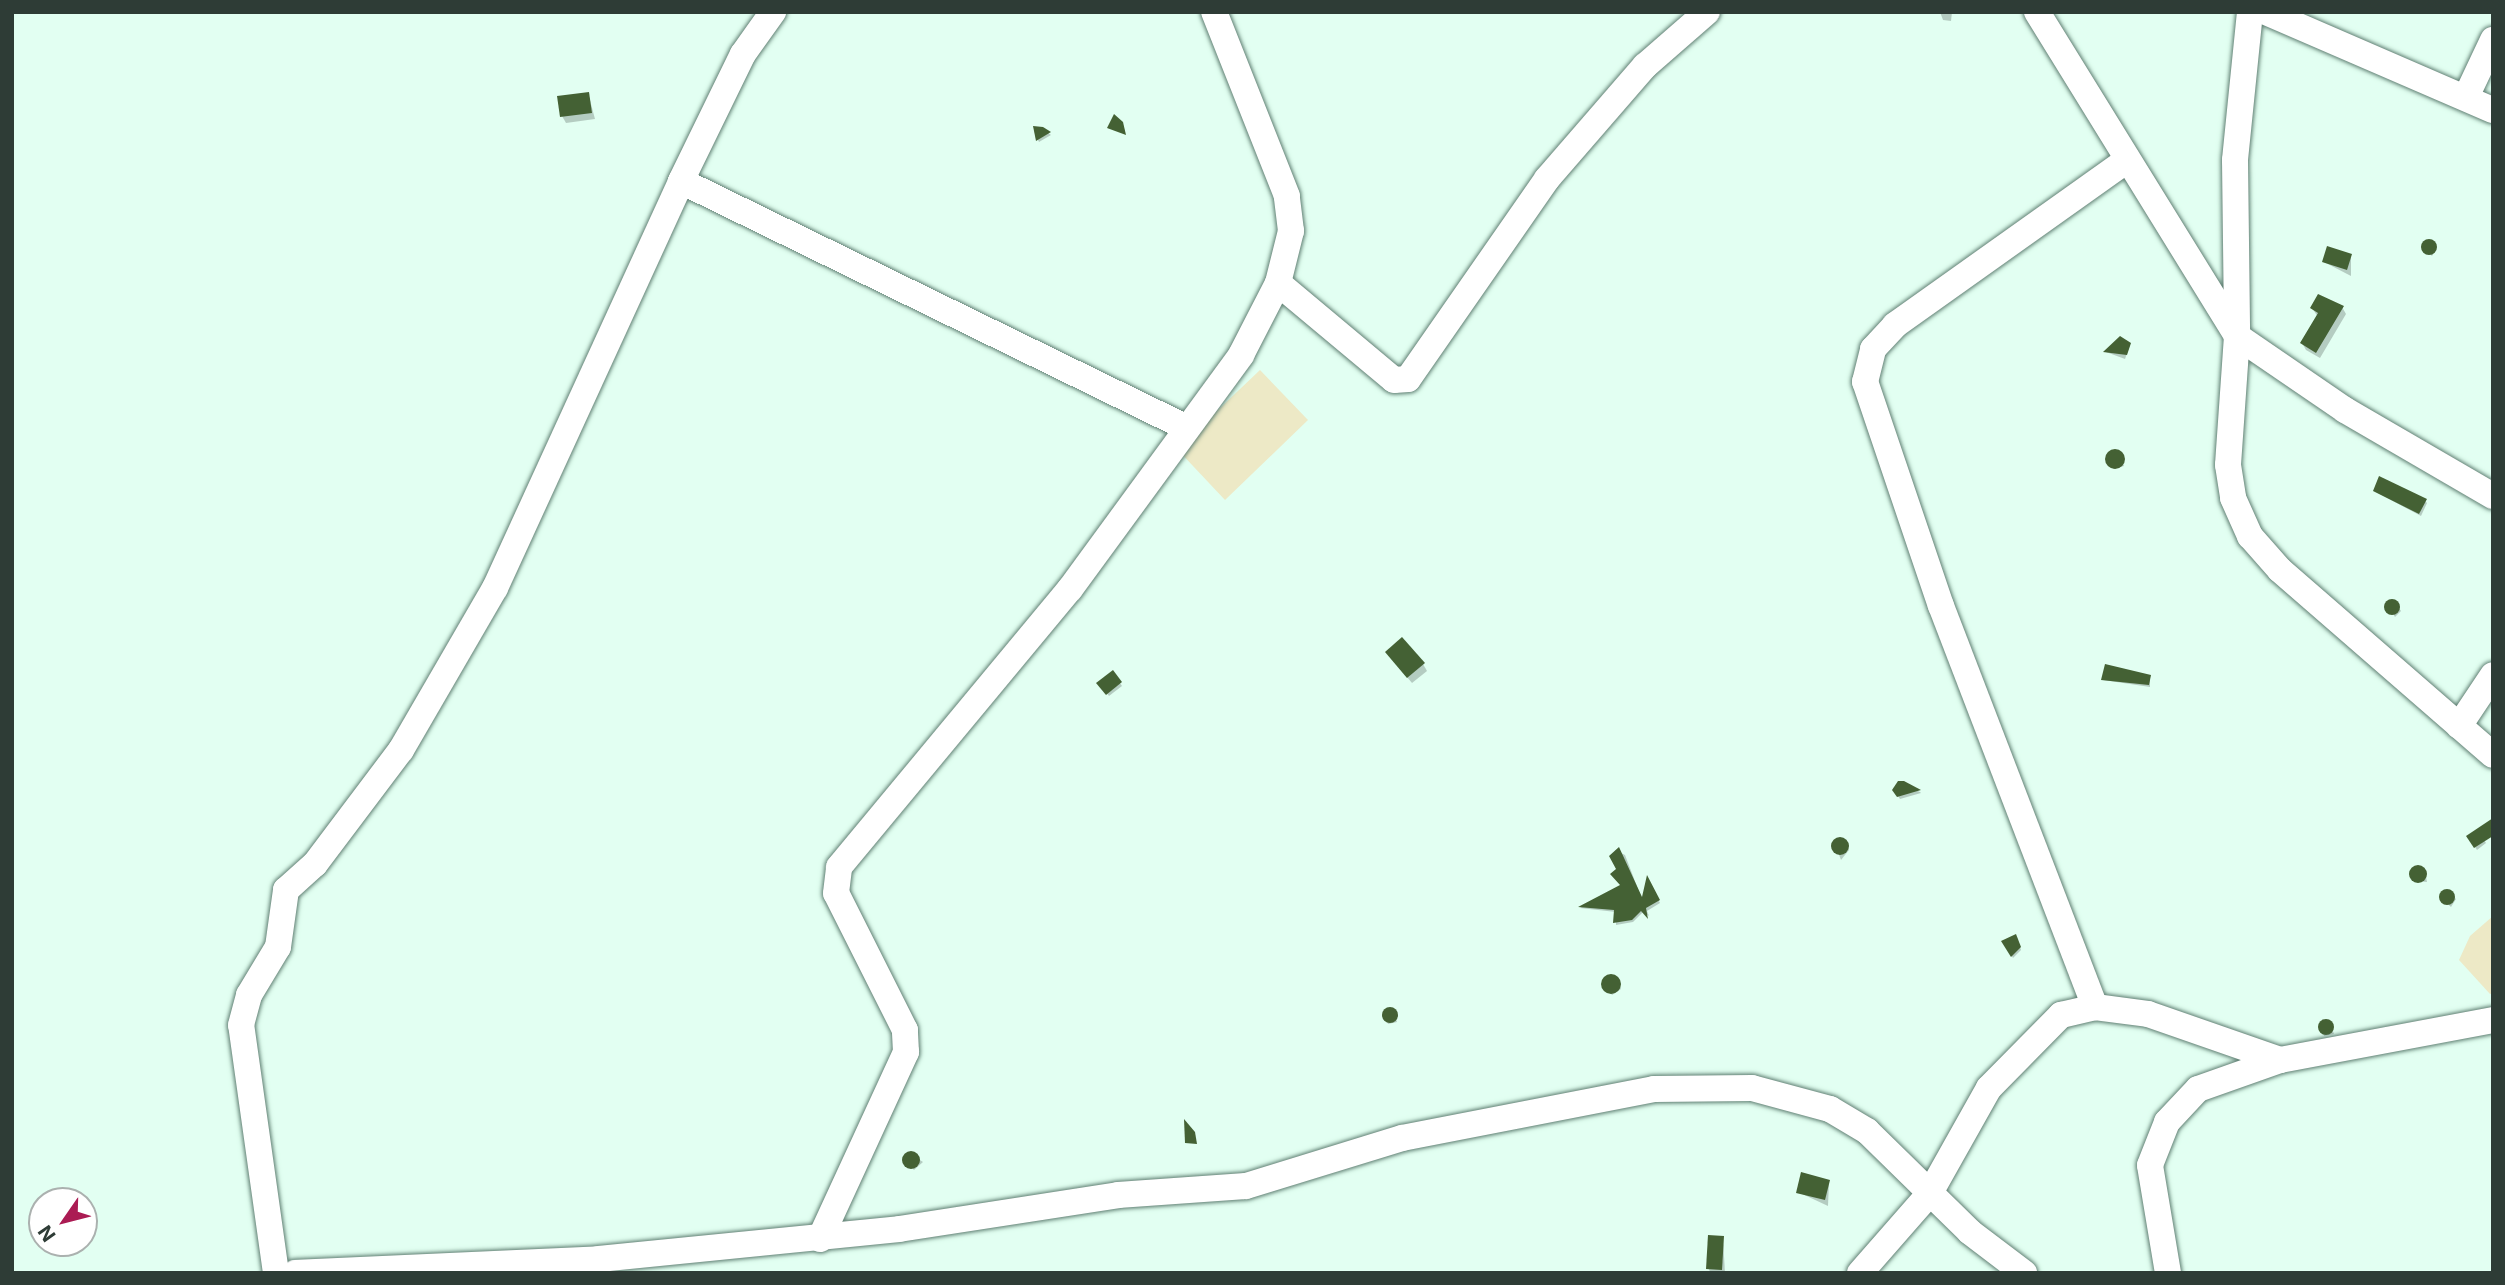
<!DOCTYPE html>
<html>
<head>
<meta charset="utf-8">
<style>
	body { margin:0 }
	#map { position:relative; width:2505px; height:1285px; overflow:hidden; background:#e2fff2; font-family:Inter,sans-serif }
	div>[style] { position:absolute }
	.green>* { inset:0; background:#ede9c6 }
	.shadow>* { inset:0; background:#0003 }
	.building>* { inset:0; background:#446134 }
	.round { border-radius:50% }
	.roads { filter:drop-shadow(0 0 2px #608073) drop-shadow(0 0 2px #608073) }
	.minor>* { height:26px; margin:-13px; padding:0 13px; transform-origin:13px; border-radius:13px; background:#fff }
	span { translate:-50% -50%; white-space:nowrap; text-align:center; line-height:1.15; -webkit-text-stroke:7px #fff; paint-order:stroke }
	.frame { position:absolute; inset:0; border:14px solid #2e3c36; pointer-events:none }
	.north { position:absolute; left:28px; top:1187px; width:70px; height:70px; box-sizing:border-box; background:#fff; border:2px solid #abb1af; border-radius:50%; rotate:235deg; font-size:19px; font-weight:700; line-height:28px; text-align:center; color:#2e3c36 }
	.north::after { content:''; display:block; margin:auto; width:24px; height:32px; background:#ab1b53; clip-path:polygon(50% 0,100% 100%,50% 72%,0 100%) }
</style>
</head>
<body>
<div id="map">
	<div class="green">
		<i style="clip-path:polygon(1260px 370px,1308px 420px,1225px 500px,1177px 449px)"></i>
		<i style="clip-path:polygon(2493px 916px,2493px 993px,2490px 994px,2459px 960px,2470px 936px)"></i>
	</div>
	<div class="shadow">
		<i style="clip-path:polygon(1940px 12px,1952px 12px,1951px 21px,1943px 20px)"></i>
		<i style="clip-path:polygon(588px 93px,595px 119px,566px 123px,562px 116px)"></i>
		<i style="clip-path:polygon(1042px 128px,1051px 135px,1039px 142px,1038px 140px)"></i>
		<i style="clip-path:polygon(2428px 241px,2436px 249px,2432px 256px,2423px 247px)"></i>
		<i style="clip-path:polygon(2351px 256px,2351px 276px,2324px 262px)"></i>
		<i style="clip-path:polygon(2342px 307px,2346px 314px,2320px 358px,2306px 350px,2302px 343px,2318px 317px,2312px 308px)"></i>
		<i style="clip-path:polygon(2130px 345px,2125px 359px,2106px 352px)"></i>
		<i style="clip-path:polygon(2118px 452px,2124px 466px,2113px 469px,2109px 454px)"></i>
		<i style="clip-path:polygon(2374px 491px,2425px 501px,2427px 503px,2421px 516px)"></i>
		<i style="clip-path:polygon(2395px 602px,2401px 611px,2395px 617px,2387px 604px)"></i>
		<i style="clip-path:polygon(1391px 658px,1423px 664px,1427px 671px,1412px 683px)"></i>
		<i style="clip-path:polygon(1113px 673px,1122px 686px,1109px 696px,1099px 683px)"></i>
		<i style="clip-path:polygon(2150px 677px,2150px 687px,2103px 680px)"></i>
		<i style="clip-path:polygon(1899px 783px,1920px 792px,1921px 793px,1900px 799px,1894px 790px)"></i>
		<i style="clip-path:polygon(2478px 830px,2486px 843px,2477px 850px,2468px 836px)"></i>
		<i style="clip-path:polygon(1843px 839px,1849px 850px,1841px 860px,1834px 841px)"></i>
		<i style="clip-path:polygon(1615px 850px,1625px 855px,1643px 902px,1648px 880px,1660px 903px,1647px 911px,1649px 916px,1643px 912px,1633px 922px,1616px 925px,1616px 912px,1580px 908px,1622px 886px)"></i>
		<i style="clip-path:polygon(2415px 868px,2425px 871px,2427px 882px,2414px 881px)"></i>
		<i style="clip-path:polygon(2447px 891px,2456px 899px,2451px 907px,2442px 899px)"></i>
		<i style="clip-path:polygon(2017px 938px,2021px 950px,2013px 958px,2004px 942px)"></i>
		<i style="clip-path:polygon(1613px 977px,1621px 989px,1612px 995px,1604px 983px)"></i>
		<i style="clip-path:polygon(1392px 1009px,1397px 1022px,1388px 1024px,1385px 1013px)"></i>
		<i style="clip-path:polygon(2322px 1019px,2330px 1023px,2334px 1034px,2324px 1036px)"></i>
		<i style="clip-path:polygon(909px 1153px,923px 1162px,914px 1170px,904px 1160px)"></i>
		<i style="clip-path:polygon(1829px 1182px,1828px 1206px,1798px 1192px)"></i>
		<i style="clip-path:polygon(1723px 1238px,1725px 1273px,1711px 1273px,1708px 1268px)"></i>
	</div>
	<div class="building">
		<i style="clip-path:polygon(589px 92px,592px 113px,560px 117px,557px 96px)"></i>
		<i style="clip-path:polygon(1114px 114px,1123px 122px,1126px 135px,1107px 128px)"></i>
		<i style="clip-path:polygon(1033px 126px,1043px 127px,1051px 132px,1036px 141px)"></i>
		<i class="round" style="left:2421px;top:239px;width:16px;height:16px"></i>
		<i style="clip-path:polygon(2327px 246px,2352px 254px,2347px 270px,2322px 262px)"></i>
		<i style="clip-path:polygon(2318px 294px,2344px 306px,2316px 353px,2300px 343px,2318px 313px,2310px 308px)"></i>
		<i style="clip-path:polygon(2120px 336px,2131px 343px,2127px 355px,2103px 352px)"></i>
		<i class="round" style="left:2105px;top:449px;width:20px;height:20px"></i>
		<i style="clip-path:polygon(2379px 476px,2427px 499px,2419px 514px,2373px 491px)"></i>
		<i class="round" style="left:2384px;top:599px;width:16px;height:16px"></i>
		<i style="clip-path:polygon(1402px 637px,1425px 663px,1407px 678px,1385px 652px)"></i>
		<i style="clip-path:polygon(2105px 664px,2151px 675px,2149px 685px,2101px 680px)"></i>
		<i style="clip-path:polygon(1113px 670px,1122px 682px,1106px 695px,1096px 683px)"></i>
		<i style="clip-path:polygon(1898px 781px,1904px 781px,1921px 790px,1897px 797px,1892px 790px)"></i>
		<i style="clip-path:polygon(2493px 818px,2493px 836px,2474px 848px,2466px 836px)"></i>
		<i class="round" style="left:1831px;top:837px;width:18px;height:18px"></i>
		<i style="clip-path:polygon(1619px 847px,1642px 897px,1647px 875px,1660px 900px,1646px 908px,1648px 919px,1641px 911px,1632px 920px,1613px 923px,1614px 910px,1578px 907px,1620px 885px,1610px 874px,1616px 869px,1609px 856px)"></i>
		<i class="round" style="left:2409px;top:865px;width:18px;height:18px"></i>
		<i class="round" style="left:2439px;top:889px;width:16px;height:16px"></i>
		<i style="clip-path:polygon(2016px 934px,2021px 947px,2011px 957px,2001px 941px)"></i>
		<i class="round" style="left:1601px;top:974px;width:20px;height:20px"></i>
		<i class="round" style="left:1382px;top:1007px;width:16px;height:16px"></i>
		<i class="round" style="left:2318px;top:1019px;width:16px;height:16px"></i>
		<i style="clip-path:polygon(1184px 1119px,1195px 1132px,1197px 1144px,1185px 1143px)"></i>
		<i class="round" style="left:902px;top:1151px;width:18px;height:18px"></i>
		<i style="clip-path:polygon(1801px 1172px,1830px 1180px,1825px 1200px,1796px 1193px)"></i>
		<i style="clip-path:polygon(1708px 1235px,1724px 1236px,1722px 1270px,1706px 1269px)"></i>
	</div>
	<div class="roads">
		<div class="minor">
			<i style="left:2037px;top:12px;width:381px;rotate:58.3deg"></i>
			<i style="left:2237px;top:336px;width:129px;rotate:94deg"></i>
			<i style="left:2228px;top:465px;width:33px;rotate:81deg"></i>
			<i style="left:2233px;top:498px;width:42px;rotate:65.9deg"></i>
			<i style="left:2250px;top:536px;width:45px;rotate:48.6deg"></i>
			<i style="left:2280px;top:570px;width:282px;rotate:41deg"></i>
			<i style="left:2250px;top:12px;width:149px;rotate:95.8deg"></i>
			<i style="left:2235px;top:160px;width:176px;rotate:89.3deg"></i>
			<i style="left:2237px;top:336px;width:131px;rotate:34.4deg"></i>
			<i style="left:2345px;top:410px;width:171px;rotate:30.2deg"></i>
			<i style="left:2266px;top:12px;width:247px;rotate:23.4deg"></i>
			<i style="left:2467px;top:95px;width:61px;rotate:-64.7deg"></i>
			<i style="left:681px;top:181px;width:559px;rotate:26.01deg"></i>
			<i style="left:1278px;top:283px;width:151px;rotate:39.9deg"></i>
			<i style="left:1394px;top:380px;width:14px;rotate:-4deg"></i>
			<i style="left:1408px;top:379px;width:244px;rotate:-55.2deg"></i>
			<i style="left:1547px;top:179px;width:150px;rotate:-49.1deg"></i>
			<i style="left:1645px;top:66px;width:82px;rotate:-41.1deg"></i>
			<i style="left:2459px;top:726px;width:61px;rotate:-56.3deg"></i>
			<i style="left:2095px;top:1007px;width:430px;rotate:-111deg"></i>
			<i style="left:1941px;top:606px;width:237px;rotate:-108.7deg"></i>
			<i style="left:1865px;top:382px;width:34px;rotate:-76deg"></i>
			<i style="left:1873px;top:349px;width:33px;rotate:-47deg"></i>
			<i style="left:1895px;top:325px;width:281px;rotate:-35.4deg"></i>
			<i style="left:820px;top:1239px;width:206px;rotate:-65.3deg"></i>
			<i style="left:906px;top:1052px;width:22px;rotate:-93deg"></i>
			<i style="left:905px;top:1030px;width:153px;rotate:-116.7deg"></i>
			<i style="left:836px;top:893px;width:26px;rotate:-83deg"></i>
			<i style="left:839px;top:867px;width:361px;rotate:-50.3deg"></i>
			<i style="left:1070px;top:589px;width:290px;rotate:-53.8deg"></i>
			<i style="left:1241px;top:355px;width:81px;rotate:-62.8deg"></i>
			<i style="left:1278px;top:283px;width:54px;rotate:-76deg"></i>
			<i style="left:1291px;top:231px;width:35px;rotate:-97deg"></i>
			<i style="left:1287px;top:196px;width:198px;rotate:-111.6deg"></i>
			<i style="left:276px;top:1273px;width:250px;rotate:-98deg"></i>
			<i style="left:241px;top:1025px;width:31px;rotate:-75deg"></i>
			<i style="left:249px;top:995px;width:56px;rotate:-58.9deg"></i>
			<i style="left:278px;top:947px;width:58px;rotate:-82deg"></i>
			<i style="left:286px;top:890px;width:39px;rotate:-42deg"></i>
			<i style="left:315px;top:864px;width:143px;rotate:-53deg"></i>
			<i style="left:401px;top:750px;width:187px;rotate:-59.9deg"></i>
			<i style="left:495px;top:588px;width:447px;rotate:-65.4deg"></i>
			<i style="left:681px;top:181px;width:141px;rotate:-64deg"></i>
			<i style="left:743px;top:54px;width:52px;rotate:-54.5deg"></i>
			<i style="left:295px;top:1273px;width:304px;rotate:-2.6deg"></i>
			<i style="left:599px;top:1259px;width:301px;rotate:-5.7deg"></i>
			<i style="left:899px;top:1229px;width:222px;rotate:-8.8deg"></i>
			<i style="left:1118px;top:1195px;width:128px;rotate:-4deg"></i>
			<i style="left:1246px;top:1186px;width:163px;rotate:-17.1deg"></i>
			<i style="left:1402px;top:1138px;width:257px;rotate:-11deg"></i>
			<i style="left:1654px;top:1089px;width:98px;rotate:-0.6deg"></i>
			<i style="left:1752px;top:1088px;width:81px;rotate:15.1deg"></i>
			<i style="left:1830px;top:1109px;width:43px;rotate:30.7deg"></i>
			<i style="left:1867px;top:1131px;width:144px;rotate:44.4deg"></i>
			<i style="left:1970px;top:1232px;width:68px;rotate:37.2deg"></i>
			<i style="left:1860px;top:1273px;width:106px;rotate:-48.8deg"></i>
			<i style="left:1930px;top:1193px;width:120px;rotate:-60.7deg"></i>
			<i style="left:1989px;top:1088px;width:103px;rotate:-45.4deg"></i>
			<i style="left:2061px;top:1015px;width:35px;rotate:-13deg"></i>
			<i style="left:2095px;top:1007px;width:53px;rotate:7.5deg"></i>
			<i style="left:2148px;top:1014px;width:140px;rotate:19.2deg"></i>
			<i style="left:2168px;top:1273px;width:109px;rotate:-99.5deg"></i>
			<i style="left:2150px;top:1165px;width:46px;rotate:-68.4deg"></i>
			<i style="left:2167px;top:1122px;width:45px;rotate:-46.8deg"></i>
			<i style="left:2198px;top:1089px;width:87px;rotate:-19.5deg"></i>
			<i style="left:2280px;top:1060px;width:217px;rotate:-10.6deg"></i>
		</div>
	</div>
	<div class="frame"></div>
	<div class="north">N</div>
</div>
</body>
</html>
